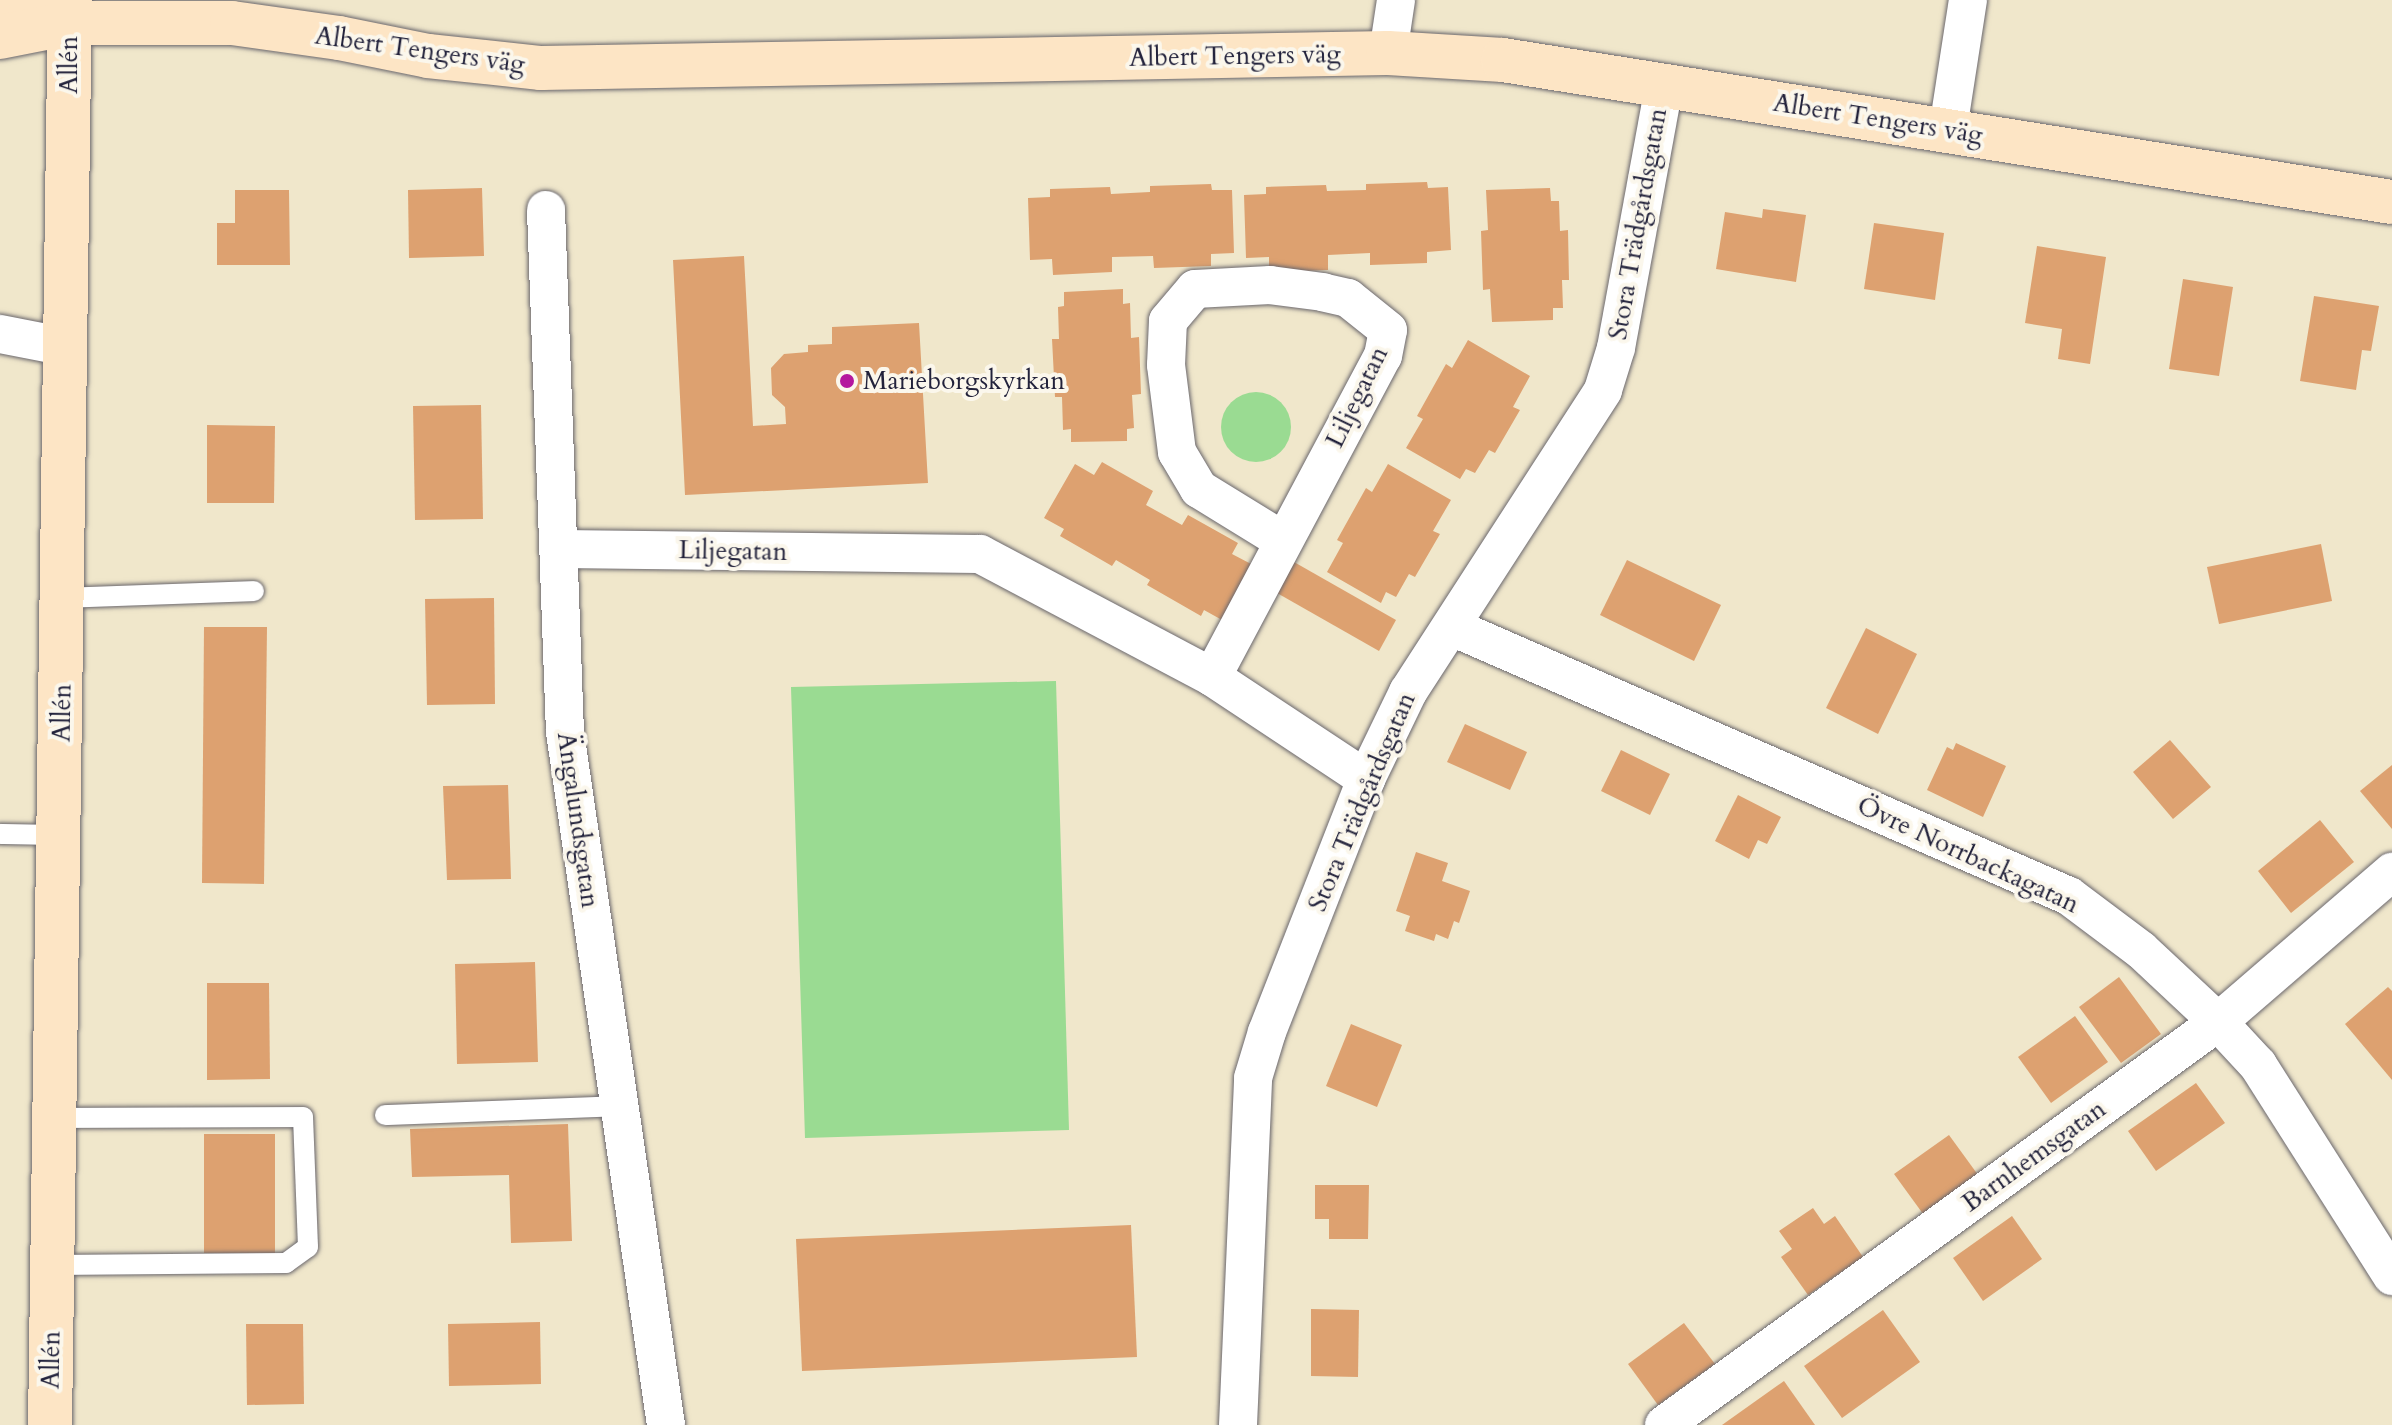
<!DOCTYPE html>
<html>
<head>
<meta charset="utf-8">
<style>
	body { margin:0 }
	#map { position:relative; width:2392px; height:1425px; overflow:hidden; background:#f0e7cb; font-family:Cardo,serif }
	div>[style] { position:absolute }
	.green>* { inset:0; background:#9adb92 }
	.round { border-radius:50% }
	.building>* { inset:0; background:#dda170 }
	.roads { filter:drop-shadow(0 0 2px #6a676d) drop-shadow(0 0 2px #6a676d) }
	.lane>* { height:20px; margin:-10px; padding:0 10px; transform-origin:10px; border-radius:10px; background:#fff }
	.street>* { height:38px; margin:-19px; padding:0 19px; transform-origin:19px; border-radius:19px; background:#fff }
	.secondary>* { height:44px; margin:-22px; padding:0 22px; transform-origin:22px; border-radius:22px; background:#fde5c5 }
	.dots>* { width:22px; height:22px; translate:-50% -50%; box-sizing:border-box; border:4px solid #fbf7ec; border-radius:50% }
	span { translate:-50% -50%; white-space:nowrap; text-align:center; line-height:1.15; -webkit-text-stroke:8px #fbf7ec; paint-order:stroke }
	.street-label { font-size:26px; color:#22223b }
	.poi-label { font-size:26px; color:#22223b }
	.left { translate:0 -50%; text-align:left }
</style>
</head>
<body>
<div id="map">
	<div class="green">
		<i class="round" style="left:1221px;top:392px;width:70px;height:70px"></i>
		<i style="clip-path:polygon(1056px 681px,1069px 1130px,805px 1138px,791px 687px)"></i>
	</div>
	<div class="building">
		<i style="clip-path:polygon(1427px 182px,1428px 188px,1448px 187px,1451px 250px,1427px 252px,1427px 263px,1370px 265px,1370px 253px,1328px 255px,1328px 270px,1269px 272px,1269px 257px,1246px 258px,1244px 195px,1266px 194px,1266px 187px,1326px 185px,1327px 191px,1366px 190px,1366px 184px)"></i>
		<i style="clip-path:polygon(1211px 184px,1212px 190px,1232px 190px,1234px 253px,1211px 254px,1211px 266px,1154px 268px,1153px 256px,1112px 257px,1112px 272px,1053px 275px,1052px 259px,1030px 260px,1028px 198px,1050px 197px,1050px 189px,1110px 187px,1111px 194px,1150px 192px,1150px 186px)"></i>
		<i style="clip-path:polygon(482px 188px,484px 256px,409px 258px,408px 190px)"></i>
		<i style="clip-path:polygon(1550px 188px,1551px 201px,1559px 201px,1560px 231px,1568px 230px,1569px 280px,1562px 280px,1563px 308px,1553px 308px,1553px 320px,1492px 322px,1490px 289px,1483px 290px,1481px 231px,1488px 230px,1486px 190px)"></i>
		<i style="clip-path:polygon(235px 190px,289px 190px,290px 265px,217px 265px,217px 223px,235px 223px)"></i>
		<i style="clip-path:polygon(1763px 209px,1806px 215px,1796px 282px,1716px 269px,1725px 212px,1762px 218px)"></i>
		<i style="clip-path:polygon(1874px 223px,1944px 233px,1935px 300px,1864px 289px)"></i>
		<i style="clip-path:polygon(2037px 246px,2106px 257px,2090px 364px,2058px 359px,2062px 329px,2025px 323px)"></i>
		<i style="clip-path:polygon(744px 256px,753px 426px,786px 424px,785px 407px,772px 395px,771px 368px,784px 354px,808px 352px,808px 345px,832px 344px,832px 327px,919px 323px,928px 483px,685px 495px,673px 260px)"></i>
		<i style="clip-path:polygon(2183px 279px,2233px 287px,2219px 376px,2169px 369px)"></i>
		<i style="clip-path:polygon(1123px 289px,1123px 304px,1130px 303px,1131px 338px,1139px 337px,1141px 394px,1132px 395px,1134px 428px,1127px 429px,1127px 441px,1071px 442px,1071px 429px,1063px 430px,1062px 397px,1055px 397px,1052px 339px,1059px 339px,1058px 307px,1064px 306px,1064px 292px)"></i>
		<i style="clip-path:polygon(2314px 296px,2379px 306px,2371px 351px,2362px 350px,2356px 390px,2300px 381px)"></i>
		<i style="clip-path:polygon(1468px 340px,1530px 376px,1513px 407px,1520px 410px,1495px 453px,1489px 450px,1475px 473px,1466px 469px,1460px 479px,1406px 448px,1423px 419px,1417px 416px,1446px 364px,1452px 368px)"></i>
		<i style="clip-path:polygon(481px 405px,483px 519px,415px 520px,413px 406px)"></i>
		<i style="clip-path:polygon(207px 425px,275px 426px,274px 503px,207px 503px)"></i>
		<i style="clip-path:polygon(1102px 462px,1153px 491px,1146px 505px,1182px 525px,1188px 515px,1238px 543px,1232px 554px,1253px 565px,1222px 620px,1204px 610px,1201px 616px,1147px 585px,1150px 580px,1116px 560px,1112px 566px,1060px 536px,1064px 529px,1044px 518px,1075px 464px,1094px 475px)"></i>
		<i style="clip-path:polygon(1388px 464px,1451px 500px,1433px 531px,1440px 534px,1415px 577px,1409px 574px,1396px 597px,1386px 592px,1381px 603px,1327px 572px,1343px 543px,1337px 540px,1366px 488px,1372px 492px)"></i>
		<i style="clip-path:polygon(2321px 544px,2332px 601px,2219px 624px,2207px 567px)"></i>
		<i style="clip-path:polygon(1627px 560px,1721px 605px,1694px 661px,1600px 615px)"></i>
		<i style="clip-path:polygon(1294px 562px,1396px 620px,1379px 651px,1277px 593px)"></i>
		<i style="clip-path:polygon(494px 598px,495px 704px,427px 705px,425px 599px)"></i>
		<i style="clip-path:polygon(204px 627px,267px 627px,264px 884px,202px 883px)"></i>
		<i style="clip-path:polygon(1866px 628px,1917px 654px,1878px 734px,1826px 708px)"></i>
		<i style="clip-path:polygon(1465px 724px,1527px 752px,1510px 790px,1447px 762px)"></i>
		<i style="clip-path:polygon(2170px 740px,2211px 787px,2173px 819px,2133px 772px)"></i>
		<i style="clip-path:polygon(1956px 743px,2006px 766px,1983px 817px,1927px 790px,1947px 747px,1953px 750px)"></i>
		<i style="clip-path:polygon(1621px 750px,1670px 774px,1650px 815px,1601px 791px)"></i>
		<i style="clip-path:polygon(2392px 765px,2392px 829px,2360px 791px)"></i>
		<i style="clip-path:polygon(508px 785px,511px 879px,447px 880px,443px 786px)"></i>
		<i style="clip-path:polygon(1738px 795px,1781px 817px,1767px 844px,1758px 840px,1749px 859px,1715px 841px)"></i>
		<i style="clip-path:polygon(2320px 820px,2354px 862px,2291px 913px,2258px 871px)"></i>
		<i style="clip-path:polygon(1416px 852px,1448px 863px,1442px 881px,1470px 891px,1459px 923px,1454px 921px,1448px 939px,1436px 934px,1434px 941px,1405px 931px,1410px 916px,1396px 911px)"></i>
		<i style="clip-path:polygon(535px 962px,538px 1062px,457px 1064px,455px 964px)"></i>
		<i style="clip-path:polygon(2119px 977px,2161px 1034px,2121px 1063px,2079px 1007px)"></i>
		<i style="clip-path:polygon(207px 983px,269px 983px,270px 1079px,207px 1080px)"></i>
		<i style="clip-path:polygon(2388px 987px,2392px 991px,2392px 1080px,2345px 1024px)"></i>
		<i style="clip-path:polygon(2075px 1016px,2108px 1062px,2051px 1103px,2018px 1057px)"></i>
		<i style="clip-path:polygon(1351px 1024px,1402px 1045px,1377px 1107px,1326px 1086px)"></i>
		<i style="clip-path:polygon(2196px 1083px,2225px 1123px,2156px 1171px,2128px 1131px)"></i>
		<i style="clip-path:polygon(568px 1124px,572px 1241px,511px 1243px,509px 1175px,412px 1177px,410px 1129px)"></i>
		<i style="clip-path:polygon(204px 1134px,275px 1134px,275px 1253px,204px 1253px)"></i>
		<i style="clip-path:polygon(1949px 1135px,1981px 1179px,1926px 1218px,1894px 1174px)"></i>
		<i style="clip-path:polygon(1315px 1185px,1369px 1185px,1368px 1239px,1329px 1239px,1329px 1219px,1315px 1219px)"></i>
		<i style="clip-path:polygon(1813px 1208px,1824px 1224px,1835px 1216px,1863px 1257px,1808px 1295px,1781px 1257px,1792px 1249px,1779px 1231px)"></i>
		<i style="clip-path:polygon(2012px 1216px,2042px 1259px,1983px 1301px,1953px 1258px)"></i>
		<i style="clip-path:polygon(1131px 1225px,1137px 1357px,802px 1371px,796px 1239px)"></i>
		<i style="clip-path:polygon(1311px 1309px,1359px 1310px,1358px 1377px,1311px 1376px)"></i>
		<i style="clip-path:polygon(1883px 1310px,1920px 1362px,1842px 1418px,1804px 1366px)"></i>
		<i style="clip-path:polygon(540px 1322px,541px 1384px,449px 1386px,448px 1324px)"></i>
		<i style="clip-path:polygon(1684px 1323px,1715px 1364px,1658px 1405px,1628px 1364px)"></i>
		<i style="clip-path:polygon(246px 1324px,303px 1324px,304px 1404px,247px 1405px)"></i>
		<i style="clip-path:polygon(1784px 1381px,1815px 1425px,1722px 1425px)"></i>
	</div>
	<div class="roads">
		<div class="lane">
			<i style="left:64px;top:598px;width:190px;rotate:-2.1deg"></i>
			<i style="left:0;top:834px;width:60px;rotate:1deg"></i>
			<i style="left:385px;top:1115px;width:234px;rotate:-2.2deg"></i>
			<i style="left:53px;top:1265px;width:233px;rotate:-0.5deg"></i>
			<i style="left:286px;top:1263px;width:27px;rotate:-36deg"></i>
			<i style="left:308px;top:1247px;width:130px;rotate:-92.2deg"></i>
			<i style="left:303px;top:1117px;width:248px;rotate:179.8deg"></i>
		</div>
		<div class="street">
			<i style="left:1388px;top:53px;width:54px;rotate:-81.4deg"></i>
			<i style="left:1948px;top:129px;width:131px;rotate:-81.2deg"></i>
			<i style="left:546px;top:210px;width:522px;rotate:87.92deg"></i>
			<i style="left:565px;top:732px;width:700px;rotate:81.71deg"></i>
			<i style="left:0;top:334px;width:68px;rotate:11deg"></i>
			<i style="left:560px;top:549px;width:420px;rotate:0.7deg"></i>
			<i style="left:980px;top:554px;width:263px;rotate:27.9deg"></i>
			<i style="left:1212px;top:677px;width:185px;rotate:33.5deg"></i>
			<i style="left:1452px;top:627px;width:673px;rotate:23.56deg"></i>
			<i style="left:2069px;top:896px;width:90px;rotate:36.9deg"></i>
			<i style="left:2141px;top:950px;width:105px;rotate:43.1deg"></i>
			<i style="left:2218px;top:1022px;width:59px;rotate:47.1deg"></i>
			<i style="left:2258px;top:1065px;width:250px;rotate:57.6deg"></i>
			<i style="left:1212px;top:677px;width:364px;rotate:-62deg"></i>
			<i style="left:1383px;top:356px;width:26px;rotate:-79deg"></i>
			<i style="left:1388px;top:330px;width:51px;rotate:-141.3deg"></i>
			<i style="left:1348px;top:298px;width:26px;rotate:-167deg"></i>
			<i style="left:1323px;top:292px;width:53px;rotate:-172.5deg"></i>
			<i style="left:1270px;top:285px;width:75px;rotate:176.9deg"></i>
			<i style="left:1195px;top:289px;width:42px;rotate:130.2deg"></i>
			<i style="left:1168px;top:321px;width:44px;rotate:92.6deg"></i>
			<i style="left:1166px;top:365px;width:88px;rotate:82.8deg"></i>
			<i style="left:1177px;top:452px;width:43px;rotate:59.3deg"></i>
			<i style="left:1199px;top:489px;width:97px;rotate:31.6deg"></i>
			<i style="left:1238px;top:1425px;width:347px;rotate:-87.5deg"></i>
			<i style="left:1253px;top:1078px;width:48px;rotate:-73.1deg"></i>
			<i style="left:1267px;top:1032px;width:272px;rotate:-68.6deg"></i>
			<i style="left:1366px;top:779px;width:97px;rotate:-64.2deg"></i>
			<i style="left:1408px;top:692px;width:359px;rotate:-57.1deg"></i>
			<i style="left:1603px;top:390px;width:44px;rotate:-72.8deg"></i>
			<i style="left:1616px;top:348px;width:266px;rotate:-79.6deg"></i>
			<i style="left:1664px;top:1425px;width:685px;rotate:-36.03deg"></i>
			<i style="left:2218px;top:1022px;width:230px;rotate:-40.8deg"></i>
		</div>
		<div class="secondary">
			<i style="left:12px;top:0;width:62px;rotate:21.6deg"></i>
			<i style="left:0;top:37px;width:71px;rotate:-11.3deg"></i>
			<i style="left:70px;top:23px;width:162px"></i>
			<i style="left:232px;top:23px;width:108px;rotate:8deg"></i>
			<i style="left:339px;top:38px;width:91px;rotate:11.4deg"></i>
			<i style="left:428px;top:56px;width:114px;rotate:6.1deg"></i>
			<i style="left:541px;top:68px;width:847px;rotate:-1.01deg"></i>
			<i style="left:1388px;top:53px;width:115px;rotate:3.5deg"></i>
			<i style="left:1503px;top:60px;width:900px;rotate:9.08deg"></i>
			<i style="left:50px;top:1425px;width:1425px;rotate:-89.2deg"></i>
		</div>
	</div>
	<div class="dots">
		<i style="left:847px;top:381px;background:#b5179e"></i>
	</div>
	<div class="street-label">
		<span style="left:420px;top:50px;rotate:8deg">Albert Tengers väg</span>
		<span style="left:1235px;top:56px;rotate:-1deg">Albert Tengers väg</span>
		<span style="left:69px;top:65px;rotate:-90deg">Allén</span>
		<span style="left:1878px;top:119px;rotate:9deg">Albert Tengers väg</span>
		<span style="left:1638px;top:224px;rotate:-80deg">Stora Trädgårdsgatan</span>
		<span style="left:1357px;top:397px;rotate:-64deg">Liljegatan</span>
		<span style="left:733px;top:551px;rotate:1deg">Liljegatan</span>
		<span style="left:62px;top:713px;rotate:-89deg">Allén</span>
		<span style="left:1362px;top:802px;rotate:-67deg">Stora Trädgårdsgatan</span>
		<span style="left:578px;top:820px;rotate:82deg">Ängalundsgatan</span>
		<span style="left:1968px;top:855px;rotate:25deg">Övre Norrbackagatan</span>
		<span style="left:2034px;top:1156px;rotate:-36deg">Barnhemsgatan</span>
		<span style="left:51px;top:1360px;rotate:-89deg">Allén</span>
	</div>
	<div class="poi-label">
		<span class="left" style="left:863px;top:381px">Marieborgskyrkan</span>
	</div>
</div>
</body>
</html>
